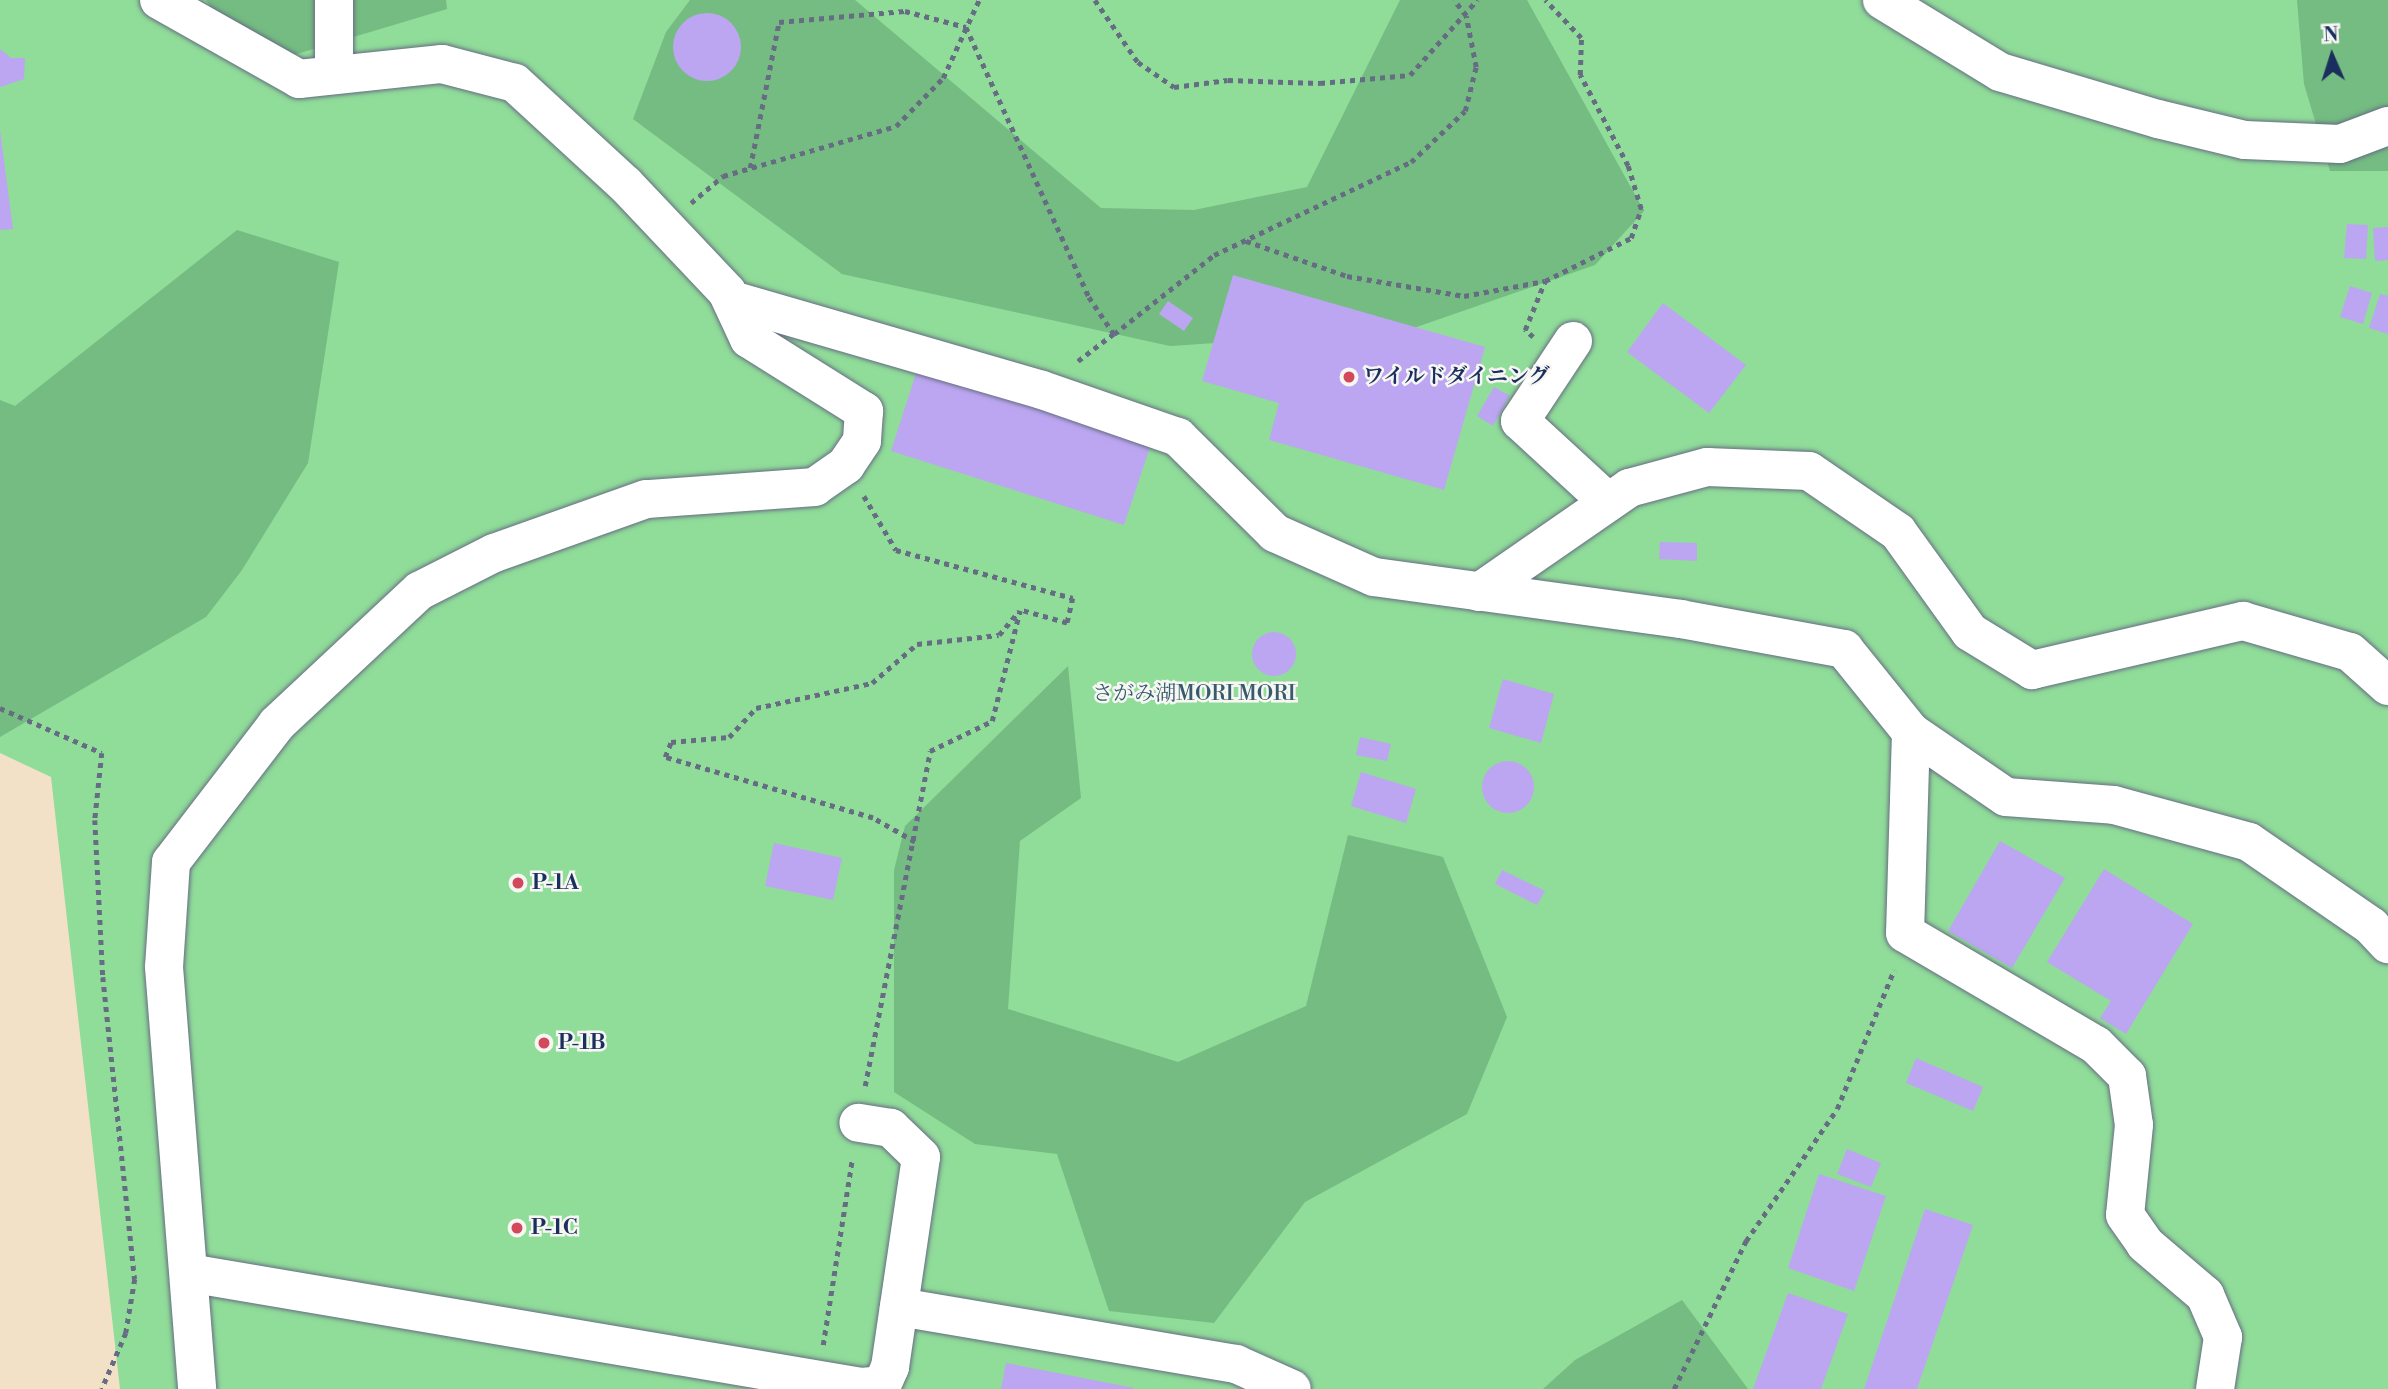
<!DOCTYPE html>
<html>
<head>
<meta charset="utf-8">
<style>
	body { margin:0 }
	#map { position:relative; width:2388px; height:1389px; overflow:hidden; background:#f2e1c7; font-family:"Libre Bodoni","Noto Serif JP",serif }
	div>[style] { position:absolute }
	.green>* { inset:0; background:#90dc99 }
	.forest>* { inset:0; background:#74bc81 }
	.building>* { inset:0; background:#bca6f1 }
	.round { border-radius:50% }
	.path>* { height:4.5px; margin-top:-2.25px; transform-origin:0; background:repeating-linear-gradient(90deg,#666d83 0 5px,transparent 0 10px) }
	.roads { filter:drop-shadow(0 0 2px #666d83) drop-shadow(0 0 2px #666d83) }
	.minor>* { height:38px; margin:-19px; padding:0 19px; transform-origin:19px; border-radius:19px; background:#fff }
	.dots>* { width:19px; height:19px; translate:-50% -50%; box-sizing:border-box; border:4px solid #f6f6f2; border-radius:50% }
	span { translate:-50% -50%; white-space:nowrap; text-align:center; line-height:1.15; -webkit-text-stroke:5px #f6f6f2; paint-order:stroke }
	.poi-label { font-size:21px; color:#1b2f5e; font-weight:700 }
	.left { translate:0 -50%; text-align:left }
	.park-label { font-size:21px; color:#385a6d }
	.north { position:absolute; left:2297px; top:21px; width:70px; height:70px; -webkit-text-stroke:5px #f6f6f2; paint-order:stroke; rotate:357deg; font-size:19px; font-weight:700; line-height:28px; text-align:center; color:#1b2f5e }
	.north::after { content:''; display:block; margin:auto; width:24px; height:32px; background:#1b2f5e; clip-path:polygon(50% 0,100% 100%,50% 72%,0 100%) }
</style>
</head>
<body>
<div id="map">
	<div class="green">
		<i style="clip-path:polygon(0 0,2388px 0,2388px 1389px,120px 1389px,51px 777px,0 753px)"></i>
	</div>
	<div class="forest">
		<i style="clip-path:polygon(206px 0,446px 0,447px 9px,253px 67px)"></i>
		<i style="clip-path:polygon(690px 0,855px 0,1101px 208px,1194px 210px,1307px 187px,1400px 0,1527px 0,1644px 211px,1595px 265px,1408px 330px,1170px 346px,842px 274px,633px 119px,666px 32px)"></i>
		<i style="clip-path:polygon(2297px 0,2388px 0,2388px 171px,2330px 171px,2304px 84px)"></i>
		<i style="clip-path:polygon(237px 230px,339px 262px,308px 463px,242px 570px,206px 617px,0 737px,0 400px,15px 406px)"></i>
		<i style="clip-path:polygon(1068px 666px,1081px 798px,1020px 841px,1008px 1009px,1178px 1062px,1306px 1006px,1348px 835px,1443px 857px,1507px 1017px,1467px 1114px,1305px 1202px,1214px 1323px,1109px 1311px,1057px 1154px,975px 1144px,894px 1092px,894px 870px,905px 826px)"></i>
		<i style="clip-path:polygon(1682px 1300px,1748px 1389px,1543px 1389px,1575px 1360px)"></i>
	</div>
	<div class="building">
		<i class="round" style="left:673px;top:13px;width:68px;height:68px"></i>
		<i style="clip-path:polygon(0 49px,11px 58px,25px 58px,24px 79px,0 87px)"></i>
		<i style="clip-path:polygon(0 130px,13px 229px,0 230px)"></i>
		<i style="clip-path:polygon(2347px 224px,2368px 225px,2366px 259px,2344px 258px)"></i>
		<i style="clip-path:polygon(2388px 227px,2388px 260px,2375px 261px,2373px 228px)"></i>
		<i style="clip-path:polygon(1233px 275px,1485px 347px,1444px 490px,1269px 440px,1279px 403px,1202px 381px)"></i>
		<i style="clip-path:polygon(2350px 286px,2372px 293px,2363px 324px,2340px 317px)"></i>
		<i style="clip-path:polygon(2380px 294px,2388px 296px,2388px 334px,2369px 328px)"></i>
		<i style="clip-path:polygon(1168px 301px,1193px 318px,1184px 331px,1159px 314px)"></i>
		<i style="clip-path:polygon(1663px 303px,1746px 365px,1709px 413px,1627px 352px)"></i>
		<i style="clip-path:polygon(918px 367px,1152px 441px,1124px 525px,891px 451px)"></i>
		<i style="clip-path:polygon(1494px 387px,1510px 396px,1493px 426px,1477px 416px)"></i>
		<i style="clip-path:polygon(1660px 542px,1697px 543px,1697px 561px,1659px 559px)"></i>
		<i class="round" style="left:1252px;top:632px;width:44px;height:44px"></i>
		<i style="clip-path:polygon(1503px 679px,1554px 694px,1541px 743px,1489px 728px)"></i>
		<i style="clip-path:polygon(1360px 737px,1391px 744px,1387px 761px,1356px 755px)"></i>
		<i class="round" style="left:1482px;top:761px;width:52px;height:52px"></i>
		<i style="clip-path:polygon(1361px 772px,1416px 789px,1406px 823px,1351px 806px)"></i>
		<i style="clip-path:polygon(2000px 841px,2065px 878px,2012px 968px,1948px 931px)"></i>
		<i style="clip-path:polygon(774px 843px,842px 858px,833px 900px,765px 886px)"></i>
		<i style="clip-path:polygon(2104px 869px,2193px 924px,2126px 1034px,2100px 1018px,2111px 1001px,2047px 962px)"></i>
		<i style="clip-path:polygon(1502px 870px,1545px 891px,1537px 905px,1495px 884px)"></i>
		<i style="clip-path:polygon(1916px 1058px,1983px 1087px,1973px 1111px,1906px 1083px)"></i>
		<i style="clip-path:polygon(1847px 1149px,1881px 1163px,1871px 1187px,1837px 1174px)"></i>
		<i style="clip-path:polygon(1819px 1174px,1886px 1196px,1854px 1291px,1788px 1268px)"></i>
		<i style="clip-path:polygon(1925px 1209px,1973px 1225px,1917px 1389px,1864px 1389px)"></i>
		<i style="clip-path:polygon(1788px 1293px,1848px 1314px,1821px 1389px,1753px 1389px)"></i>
		<i style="clip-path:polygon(1006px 1363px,1134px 1388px,1134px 1389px,1001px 1389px)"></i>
	</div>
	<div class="path">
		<i style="left:1095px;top:0;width:75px;rotate:55.3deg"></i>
		<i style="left:1138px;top:62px;width:44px;rotate:34.8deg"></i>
		<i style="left:1174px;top:87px;width:54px;rotate:-7.4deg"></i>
		<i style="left:1228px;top:80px;width:92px;rotate:1.9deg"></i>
		<i style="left:1320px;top:83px;width:90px;rotate:-5.1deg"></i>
		<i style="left:1410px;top:75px;width:101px;rotate:-48.2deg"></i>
		<i style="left:750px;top:168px;width:149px;rotate:-78.8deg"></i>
		<i style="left:779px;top:22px;width:126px;rotate:-5deg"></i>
		<i style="left:905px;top:11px;width:63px;rotate:14.7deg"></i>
		<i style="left:966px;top:27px;width:297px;rotate:65.5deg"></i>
		<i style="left:1089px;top:297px;width:45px;rotate:56deg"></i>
		<i style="left:1114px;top:334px;width:48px;rotate:142.7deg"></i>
		<i style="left:691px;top:203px;width:42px;rotate:-40.2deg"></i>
		<i style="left:723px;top:176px;width:180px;rotate:-16.1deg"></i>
		<i style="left:896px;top:126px;width:67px;rotate:-45.6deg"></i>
		<i style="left:943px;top:78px;width:86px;rotate:-65.2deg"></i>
		<i style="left:1246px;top:241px;width:107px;rotate:19.1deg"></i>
		<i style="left:1347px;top:276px;width:119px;rotate:9.7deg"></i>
		<i style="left:1464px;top:296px;width:82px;rotate:-10.5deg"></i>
		<i style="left:1545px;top:281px;width:96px;rotate:-26.6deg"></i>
		<i style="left:1631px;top:238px;width:31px;rotate:-71deg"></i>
		<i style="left:1641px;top:209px;width:45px;rotate:-106.8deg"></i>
		<i style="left:1628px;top:166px;width:103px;rotate:-117.8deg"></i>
		<i style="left:1580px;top:75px;width:37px;rotate:-88deg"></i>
		<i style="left:1581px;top:38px;width:52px;rotate:-133.5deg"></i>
		<i style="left:1114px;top:334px;width:127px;rotate:-38.3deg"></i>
		<i style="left:1214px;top:255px;width:218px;rotate:-25.3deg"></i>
		<i style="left:1411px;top:162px;width:74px;rotate:-43.4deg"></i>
		<i style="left:1465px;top:111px;width:45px;rotate:-76deg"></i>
		<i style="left:1476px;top:67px;width:52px;rotate:-101.1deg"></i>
		<i style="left:1466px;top:16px;width:20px;rotate:-127deg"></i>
		<i style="left:1533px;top:337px;width:11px;rotate:-139deg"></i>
		<i style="left:1525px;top:330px;width:53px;rotate:-67.8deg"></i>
		<i style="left:864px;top:496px;width:63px;rotate:59.3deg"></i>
		<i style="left:896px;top:550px;width:183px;rotate:15.2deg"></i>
		<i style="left:1073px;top:598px;width:26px;rotate:103deg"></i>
		<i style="left:1067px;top:623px;width:49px;rotate:-164.5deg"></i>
		<i style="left:0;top:708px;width:111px;rotate:23.8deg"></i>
		<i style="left:102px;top:753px;width:67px;rotate:96deg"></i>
		<i style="left:95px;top:820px;width:157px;rotate:87.1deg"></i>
		<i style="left:103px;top:977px;width:304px;rotate:84deg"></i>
		<i style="left:135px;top:1279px;width:55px;rotate:99.5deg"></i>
		<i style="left:126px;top:1333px;width:61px;rotate:113.2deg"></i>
		<i style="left:915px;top:842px;width:48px;rotate:-150.3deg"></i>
		<i style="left:873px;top:818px;width:217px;rotate:-163.7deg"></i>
		<i style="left:665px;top:757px;width:16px;rotate:-68deg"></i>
		<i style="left:671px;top:742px;width:58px;rotate:-4.9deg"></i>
		<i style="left:729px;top:737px;width:40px;rotate:-47deg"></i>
		<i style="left:756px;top:708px;width:119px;rotate:-12.2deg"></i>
		<i style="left:872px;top:683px;width:60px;rotate:-40.9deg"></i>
		<i style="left:917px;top:644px;width:82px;rotate:-6.3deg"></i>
		<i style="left:999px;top:635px;width:31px;rotate:-50deg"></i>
		<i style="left:865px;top:1086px;width:341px;rotate:-79deg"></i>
		<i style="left:930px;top:751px;width:69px;rotate:-25.8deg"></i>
		<i style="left:992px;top:721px;width:114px;rotate:-75.8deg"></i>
		<i style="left:823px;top:1345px;width:187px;rotate:-81.1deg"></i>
		<i style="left:1674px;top:1389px;width:165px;rotate:-64.1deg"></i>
		<i style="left:1746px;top:1241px;width:160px;rotate:-55.4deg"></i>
		<i style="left:1837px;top:1109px;width:150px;rotate:-67.7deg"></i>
	</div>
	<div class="roads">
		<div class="minor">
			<i style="left:159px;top:0;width:161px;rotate:29.4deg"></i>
			<i style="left:299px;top:79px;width:144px;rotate:-6deg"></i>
			<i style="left:442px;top:64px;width:75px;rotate:14.6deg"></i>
			<i style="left:515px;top:83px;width:149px;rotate:42.6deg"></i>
			<i style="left:625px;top:184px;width:149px;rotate:46.6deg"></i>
			<i style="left:727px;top:292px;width:52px;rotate:64.9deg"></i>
			<i style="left:749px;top:339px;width:136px;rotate:32.1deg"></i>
			<i style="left:864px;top:411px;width:30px;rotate:94deg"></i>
			<i style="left:862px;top:441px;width:29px;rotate:124deg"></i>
			<i style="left:846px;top:465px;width:38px;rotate:145deg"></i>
			<i style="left:815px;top:487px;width:169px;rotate:175.9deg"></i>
			<i style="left:646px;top:499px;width:161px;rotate:160.4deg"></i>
			<i style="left:494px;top:553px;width:84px;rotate:153.1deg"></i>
			<i style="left:419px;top:591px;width:195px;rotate:136.9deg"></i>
			<i style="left:277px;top:724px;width:174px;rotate:127.5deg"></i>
			<i style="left:171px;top:862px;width:105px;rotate:93.8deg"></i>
			<i style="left:164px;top:967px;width:423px;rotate:85.5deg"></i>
			<i style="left:1882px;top:0;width:138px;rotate:31.4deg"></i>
			<i style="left:2000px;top:72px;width:165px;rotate:16.6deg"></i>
			<i style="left:2158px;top:119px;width:89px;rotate:13.6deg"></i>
			<i style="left:2245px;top:140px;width:95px;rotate:2.4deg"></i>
			<i style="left:2340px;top:144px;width:51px;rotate:-20.6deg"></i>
			<i style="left:334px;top:74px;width:74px;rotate:-90deg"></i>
			<i style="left:732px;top:300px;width:323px;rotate:16.2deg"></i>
			<i style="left:1042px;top:390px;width:144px;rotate:19.1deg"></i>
			<i style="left:1178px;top:437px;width:136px;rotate:44.7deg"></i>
			<i style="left:1275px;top:533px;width:108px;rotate:24deg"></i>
			<i style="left:1374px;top:577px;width:310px;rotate:7.8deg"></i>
			<i style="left:1681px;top:619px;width:166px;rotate:10.4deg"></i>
			<i style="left:1844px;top:649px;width:107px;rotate:51.1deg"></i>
			<i style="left:1911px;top:732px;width:115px;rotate:34.4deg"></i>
			<i style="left:2006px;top:797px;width:108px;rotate:4.2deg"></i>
			<i style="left:2114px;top:805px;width:140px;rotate:15.3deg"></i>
			<i style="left:2249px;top:842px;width:148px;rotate:34.5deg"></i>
			<i style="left:2371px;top:926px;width:25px;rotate:47deg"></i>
			<i style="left:1573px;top:341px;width:96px;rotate:123.5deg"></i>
			<i style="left:1520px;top:421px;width:120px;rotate:42.6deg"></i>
			<i style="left:1479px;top:592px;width:183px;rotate:-34.7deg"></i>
			<i style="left:1629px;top:488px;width:81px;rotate:-15.1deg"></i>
			<i style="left:1707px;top:467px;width:102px;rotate:2.2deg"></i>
			<i style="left:1809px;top:471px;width:108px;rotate:34.4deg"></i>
			<i style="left:1898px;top:532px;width:123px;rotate:54.2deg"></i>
			<i style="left:1970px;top:632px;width:73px;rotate:31.5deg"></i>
			<i style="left:2032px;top:670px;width:217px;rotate:-13.1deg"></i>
			<i style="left:2243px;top:621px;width:111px;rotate:16.2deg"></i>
			<i style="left:2350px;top:652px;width:51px;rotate:41.8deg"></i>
			<i style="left:1911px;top:732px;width:201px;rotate:91.7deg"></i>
			<i style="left:1905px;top:933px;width:221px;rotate:30.4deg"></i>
			<i style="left:2096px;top:1045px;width:44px;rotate:45deg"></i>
			<i style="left:2127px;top:1076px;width:49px;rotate:81.9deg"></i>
			<i style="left:2134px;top:1125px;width:90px;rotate:95.7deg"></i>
			<i style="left:2125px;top:1215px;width:35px;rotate:55deg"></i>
			<i style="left:2145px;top:1244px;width:79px;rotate:40.4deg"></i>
			<i style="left:2205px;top:1295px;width:46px;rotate:66.8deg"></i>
			<i style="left:2223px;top:1337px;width:53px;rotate:98.7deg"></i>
			<i style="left:189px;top:1273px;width:682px;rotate:9.63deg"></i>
			<i style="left:861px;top:1387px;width:21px;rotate:-5deg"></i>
			<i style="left:882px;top:1385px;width:20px;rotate:-66deg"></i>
			<i style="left:890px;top:1367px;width:212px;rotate:-81.6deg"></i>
			<i style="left:921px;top:1157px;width:42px;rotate:-136deg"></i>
			<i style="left:891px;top:1128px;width:33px;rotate:-171deg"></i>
			<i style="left:899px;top:1307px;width:342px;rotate:9.6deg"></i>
			<i style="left:1236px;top:1364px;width:61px;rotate:24.1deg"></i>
		</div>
	</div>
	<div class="dots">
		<i style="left:1349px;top:377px;background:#d1495b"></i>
		<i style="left:518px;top:883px;background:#d1495b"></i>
		<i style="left:544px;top:1043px;background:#d1495b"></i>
		<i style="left:517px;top:1228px;background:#d1495b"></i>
	</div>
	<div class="poi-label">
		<span class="left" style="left:1363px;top:377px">ワイルドダイニング</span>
		<span class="left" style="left:532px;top:883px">P-1A</span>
		<span class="left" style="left:558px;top:1043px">P-1B</span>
		<span class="left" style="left:531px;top:1228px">P-1C</span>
	</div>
	<div class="park-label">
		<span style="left:1194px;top:694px">さがみ湖MORI MORI</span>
	</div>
	<div class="north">N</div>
</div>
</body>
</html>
